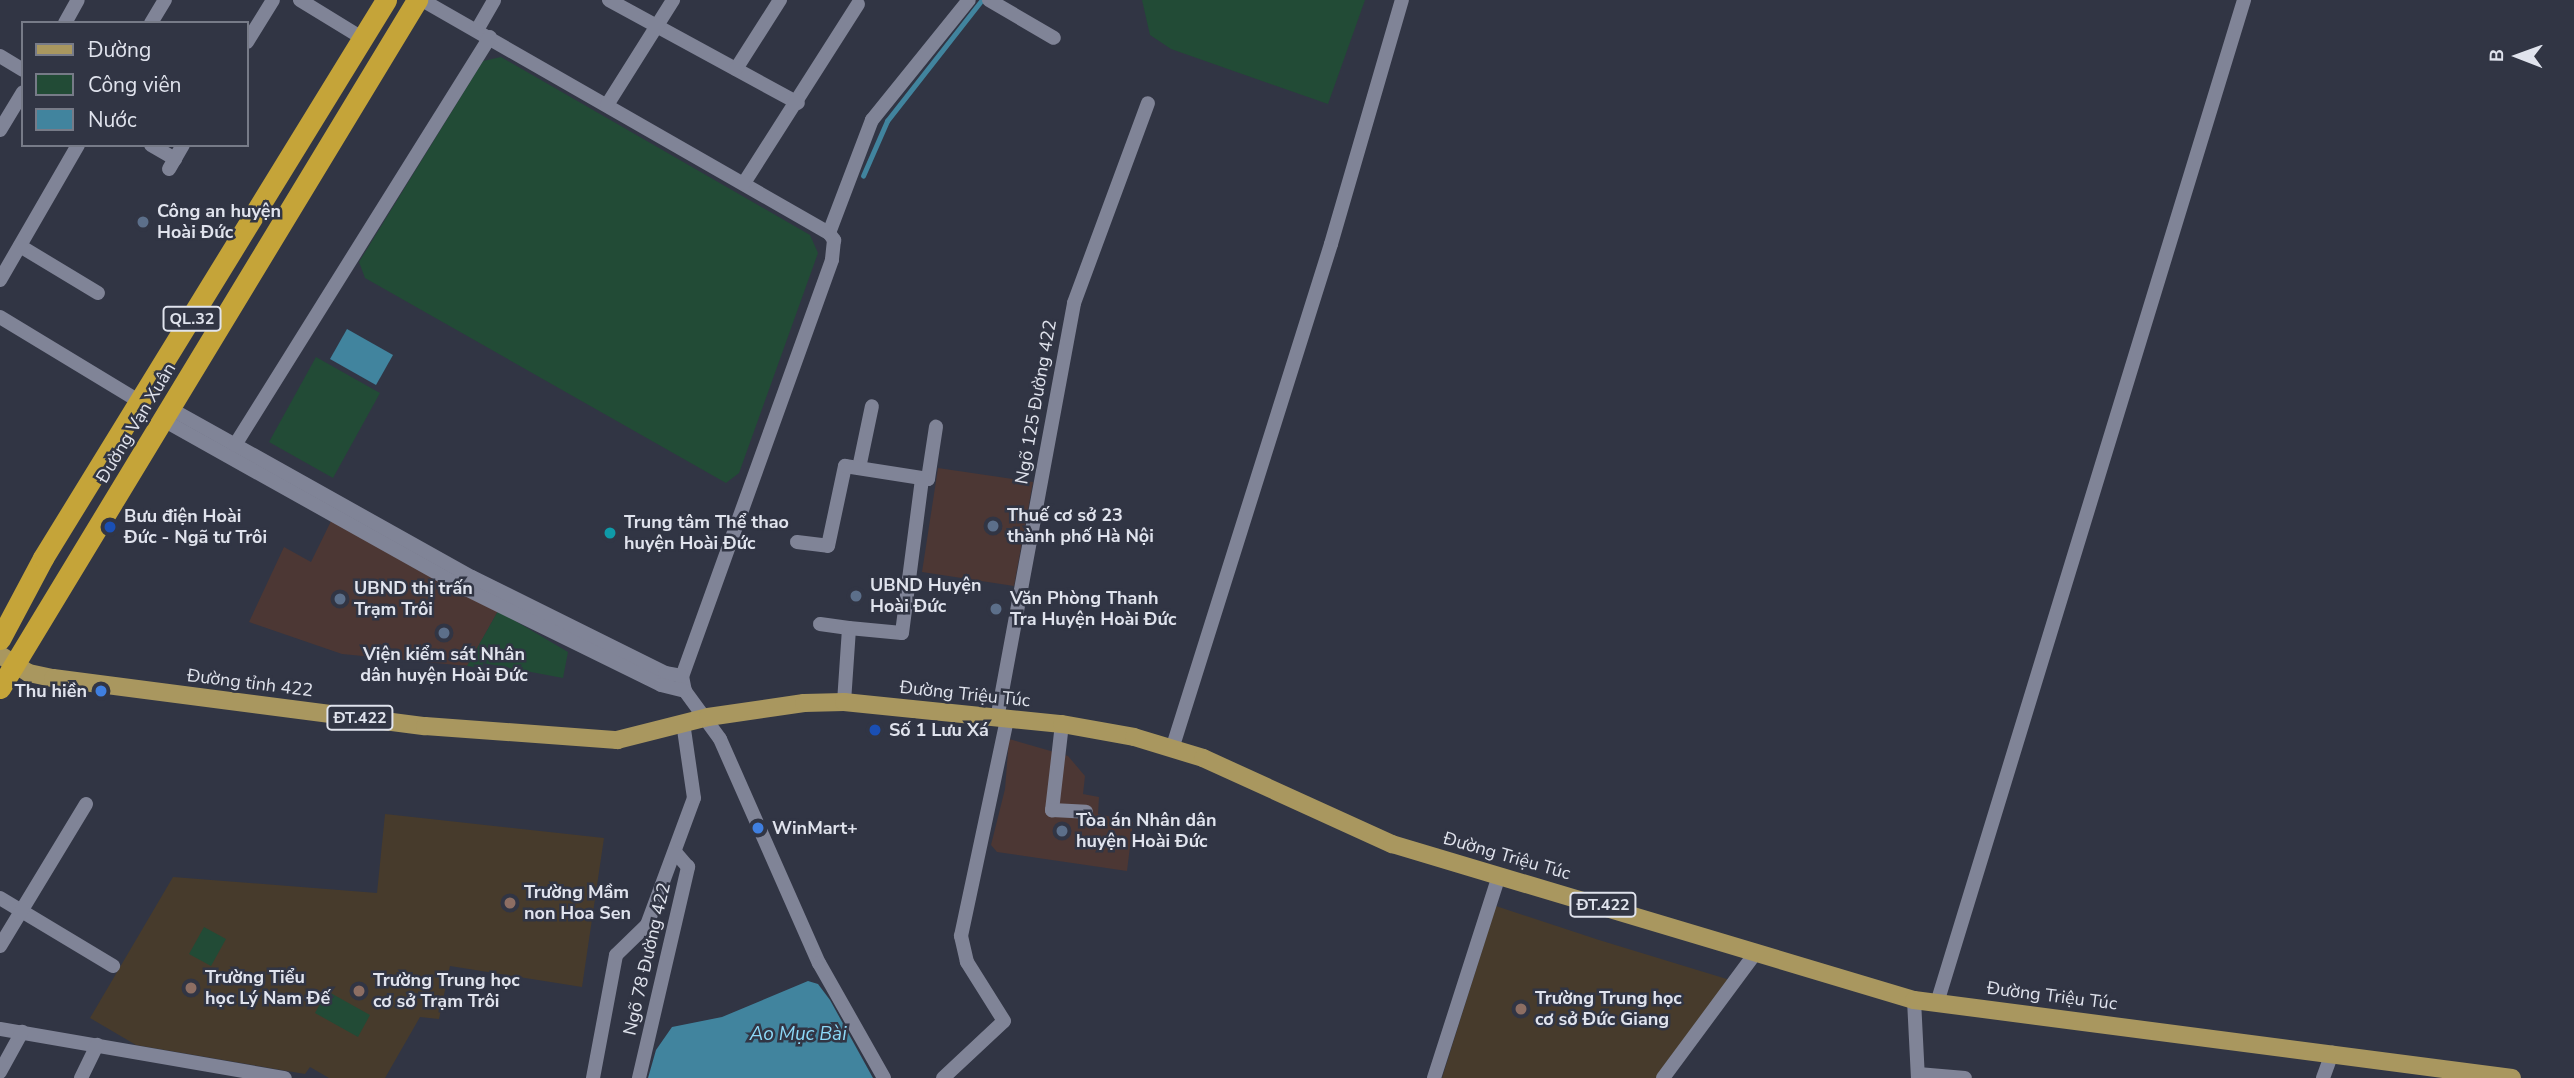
<!DOCTYPE html>
<html>
<head>
<meta charset="utf-8">
<style>
	body { margin:0 }
	#map { position:relative; width:2574px; height:1078px; overflow:hidden; background:#313544; font-family:"Nunito Sans",sans-serif }
	div>[style] { position:absolute }
	.commercial>* { inset:0; background:#4c3734 }
	.education>* { inset:0; background:#473b2c }
	.green>* { inset:0; background:#224b36 }
	.water>* { inset:0; background:#41849e }
	.stream>* { height:4.5px; margin:-2.25px; padding:0 2.25px; transform-origin:2.25px; border-radius:2.25px; background:#41849e }
	.street>* { height:14px; margin:-7px; padding:0 7px; transform-origin:7px; border-radius:7px; background:#808497 }
	.primary>* { height:18px; margin:-9px; padding:0 9px; transform-origin:9px; border-radius:9px; background:#a9975f }
	.highway>* { height:21px; margin:-10.5px; padding:0 10.5px; transform-origin:10.5px; border-radius:10.5px; background:#c5a439 }
	.dots>* { width:19px; height:19px; translate:-50% -50%; box-sizing:border-box; border:4px solid #313544; border-radius:50% }
	span { translate:-50% -50%; white-space:nowrap; text-align:center; line-height:1.15; -webkit-text-stroke:5px #313544; paint-order:stroke }
	.shield-label span { padding:2px 5px; background:#313544; border:2px solid; border-radius:5px; -webkit-text-stroke-width:0 }
	.shield-label { font-size:16px; color:#e0e3ed; font-weight:700 }
	.poi-label { font-size:18px; color:#e0e3ed; font-weight:700 }
	.left { translate:0 -50%; text-align:left }
	.right { translate:-100% -50%; text-align:right }
	.street-label { font-size:18px; color:#e0e3ed }
	.water-label { font-size:19px; color:#8dd9f8; font-style:italic }
	.legend { position:absolute; left:21px; top:21px; width:228px; height:126px; box-sizing:border-box; background:#313544; border:2px solid #777b88; margin:0; padding:9px 12px; list-style:none; font-size:21px; color:#e0e3ed }
	.legend li { display:flex; align-items:center; gap:14px; height:35px }
	.legend b { width:35px; border:2px solid #777b88 }
	.north { position:absolute; left:2483px; top:21px; width:70px; height:70px; -webkit-text-stroke:5px #313544; paint-order:stroke; rotate:271deg; font-size:19px; font-weight:700; line-height:28px; text-align:center; color:#e0e3ed }
	.north::after { content:''; display:block; margin:auto; width:24px; height:32px; background:#e0e3ed; clip-path:polygon(50% 0,100% 100%,50% 72%,0 100%) }
</style>
</head>
<body>
<div id="map">
	<div class="commercial">
		<i style="clip-path:polygon(938px 468px,1033px 482px,1014px 586px,922px 572px)"></i>
		<i style="clip-path:polygon(334px 515px,498px 611px,467px 666px,342px 654px,249px 622px,284px 547px,311px 562px)"></i>
		<i style="clip-path:polygon(1009px 739px,1068px 756px,1085px 776px,1083px 794px,1099px 797px,1098px 814px,1133px 822px,1127px 871px,997px 852px,991px 845px,1005px 789px)"></i>
	</div>
	<div class="education">
		<i style="clip-path:polygon(385px 814px,604px 838px,582px 987px,450px 966px,439px 1019px,420px 1017px,385px 1078px,329px 1078px,310px 1067px,305px 1074px,136px 1045px,90px 1018px,173px 877px,377px 893px)"></i>
		<i style="clip-path:polygon(1496px 906px,1599px 940px,1730px 980px,1659px 1078px,1442px 1078px)"></i>
	</div>
	<div class="green">
		<i style="clip-path:polygon(1142px 0,1365px 0,1328px 104px,1171px 49px,1150px 35px)"></i>
		<i style="clip-path:polygon(501px 57px,810px 235px,818px 253px,739px 473px,726px 483px,365px 278px,359px 262px,483px 61px)"></i>
		<i style="clip-path:polygon(316px 357px,380px 393px,333px 478px,269px 442px)"></i>
		<i style="clip-path:polygon(498px 611px,568px 652px,563px 678px,483px 663px,482px 668px,467px 666px)"></i>
		<i style="clip-path:polygon(204px 927px,226px 939px,211px 966px,189px 954px)"></i>
		<i style="clip-path:polygon(327px 991px,370px 1015px,358px 1037px,315px 1013px)"></i>
	</div>
	<div class="water">
		<i style="clip-path:polygon(347px 329px,393px 355px,376px 385px,330px 359px)"></i>
		<i style="clip-path:polygon(808px 981px,818px 984px,830px 1000px,873px 1078px,648px 1078px,656px 1050px,672px 1027px,722px 1017px)"></i>
	</div>
	<div class="stream">
		<i style="left:863px;top:176px;width:60px;rotate:-66.4deg"></i>
		<i style="left:887px;top:121px;width:154px;rotate:-51.9deg"></i>
	</div>
	<div class="street">
		<i style="left:300px;top:0;width:73px;rotate:31.5deg"></i>
		<i style="left:422px;top:0;width:469px;rotate:29.8deg"></i>
		<i style="left:829px;top:233px;width:9px;rotate:54deg"></i>
		<i style="left:834px;top:240px;width:20px;rotate:96deg"></i>
		<i style="left:832px;top:260px;width:442px;rotate:109.8deg"></i>
		<i style="left:682px;top:676px;width:15px;rotate:79deg"></i>
		<i style="left:685px;top:691px;width:59px;rotate:53.9deg"></i>
		<i style="left:720px;top:739px;width:245px;rotate:66.2deg"></i>
		<i style="left:819px;top:963px;width:132px;rotate:60.5deg"></i>
		<i style="left:609px;top:0;width:215px;rotate:28.6deg"></i>
		<i style="left:989px;top:0;width:75px;rotate:30.3deg"></i>
		<i style="left:65px;top:23px;width:26px;rotate:-61deg"></i>
		<i style="left:151px;top:23px;width:27px;rotate:-59deg"></i>
		<i style="left:477px;top:30px;width:34px;rotate:-60deg"></i>
		<i style="left:247px;top:42px;width:49px;rotate:-58.2deg"></i>
		<i style="left:0;top:56px;width:27px;rotate:31deg"></i>
		<i style="left:736px;top:69px;width:82px;rotate:-57.5deg"></i>
		<i style="left:607px;top:105px;width:124px;rotate:-57.8deg"></i>
		<i style="left:0;top:130px;width:44px;rotate:-58.8deg"></i>
		<i style="left:151px;top:145px;width:28px;rotate:30deg"></i>
		<i style="left:169px;top:169px;width:28px;rotate:-60deg"></i>
		<i style="left:744px;top:183px;width:212px;rotate:-57.5deg"></i>
		<i style="left:829px;top:233px;width:121px;rotate:-69.2deg"></i>
		<i style="left:872px;top:120px;width:154px;rotate:-51.1deg"></i>
		<i style="left:20px;top:246px;width:91px;rotate:31.1deg"></i>
		<i style="left:0;top:280px;width:156px;rotate:-60deg"></i>
		<i style="left:0;top:317px;width:166px;rotate:31.2deg"></i>
		<i style="left:171px;top:409px;width:345px;rotate:29.2deg"></i>
		<i style="left:472px;top:577px;width:216px;rotate:26.4deg"></i>
		<i style="left:665px;top:673px;width:17px;rotate:10deg"></i>
		<i style="left:165px;top:421px;width:345px;rotate:29.2deg"></i>
		<i style="left:466px;top:589px;width:217px;rotate:26.2deg"></i>
		<i style="left:661px;top:685px;width:25px;rotate:14deg"></i>
		<i style="left:235px;top:445px;width:481px;rotate:-58deg"></i>
		<i style="left:859px;top:468px;width:63px;rotate:-78.2deg"></i>
		<i style="left:797px;top:542px;width:31px;rotate:7deg"></i>
		<i style="left:828px;top:546px;width:82px;rotate:-78deg"></i>
		<i style="left:845px;top:466px;width:84px;rotate:8.9deg"></i>
		<i style="left:928px;top:479px;width:53px;rotate:-81.3deg"></i>
		<i style="left:820px;top:624px;width:29px;rotate:8deg"></i>
		<i style="left:844px;top:702px;width:74px;rotate:-86.1deg"></i>
		<i style="left:849px;top:628px;width:53px;rotate:5.4deg"></i>
		<i style="left:902px;top:633px;width:156px;rotate:-82.6deg"></i>
		<i style="left:997px;top:719px;width:423px;rotate:-79.5deg"></i>
		<i style="left:1074px;top:303px;width:213px;rotate:-69.7deg"></i>
		<i style="left:1062px;top:724px;width:87px;rotate:96.6deg"></i>
		<i style="left:1052px;top:810px;width:34px;rotate:3deg"></i>
		<i style="left:1172px;top:749px;width:529px;rotate:-72.52deg"></i>
		<i style="left:1331px;top:244px;width:254px;rotate:-73.8deg"></i>
		<i style="left:0;top:898px;width:132px;rotate:31deg"></i>
		<i style="left:0;top:946px;width:166px;rotate:-58.8deg"></i>
		<i style="left:1914px;top:1000px;width:78px;rotate:87.1deg"></i>
		<i style="left:1937px;top:1003px;width:1049px;rotate:-72.98deg"></i>
		<i style="left:0;top:1029px;width:289px;rotate:9.8deg"></i>
		<i style="left:0;top:1072px;width:46px;rotate:-61.2deg"></i>
		<i style="left:1918px;top:1074px;width:47px;rotate:4.9deg"></i>
		<i style="left:81px;top:1078px;width:37px;rotate:-64deg"></i>
		<i style="left:593px;top:1078px;width:125px;rotate:-79.4deg"></i>
		<i style="left:616px;top:955px;width:43px;rotate:-44.1deg"></i>
		<i style="left:647px;top:925px;width:135px;rotate:-69.7deg"></i>
		<i style="left:694px;top:798px;width:76px;rotate:-98.3deg"></i>
		<i style="left:639px;top:1078px;width:217px;rotate:-76.9deg"></i>
		<i style="left:688px;top:867px;width:18px;rotate:-131deg"></i>
		<i style="left:943px;top:1078px;width:83px;rotate:-43.1deg"></i>
		<i style="left:1004px;top:1021px;width:70px;rotate:-122.1deg"></i>
		<i style="left:967px;top:962px;width:27px;rotate:-103deg"></i>
		<i style="left:961px;top:936px;width:221px;rotate:-78deg"></i>
		<i style="left:1434px;top:1078px;width:212px;rotate:-72.2deg"></i>
		<i style="left:1663px;top:1078px;width:153px;rotate:-53.5deg"></i>
		<i style="left:2323px;top:1078px;width:27px;rotate:-70deg"></i>
	</div>
	<div class="primary">
		<i style="left:0;top:655px;width:34px;rotate:32deg"></i>
		<i style="left:29px;top:673px;width:25px;rotate:12deg"></i>
		<i style="left:53px;top:678px;width:375px;rotate:7.4deg"></i>
		<i style="left:425px;top:726px;width:193px;rotate:4.2deg"></i>
		<i style="left:617px;top:740px;width:94px;rotate:-14.2deg"></i>
		<i style="left:708px;top:717px;width:97px;rotate:-8.3deg"></i>
		<i style="left:804px;top:703px;width:40px;rotate:-1.4deg"></i>
		<i style="left:844px;top:702px;width:219px;rotate:5.8deg"></i>
		<i style="left:1062px;top:724px;width:73px;rotate:10.2deg"></i>
		<i style="left:1134px;top:737px;width:72px;rotate:16.9deg"></i>
		<i style="left:1203px;top:758px;width:208px;rotate:24.5deg"></i>
		<i style="left:1392px;top:844px;width:545px;rotate:16.64deg"></i>
		<i style="left:1914px;top:1000px;width:603px;rotate:7.43deg"></i>
	</div>
	<div class="highway">
		<i style="left:0;top:639px;width:92px;rotate:-62deg"></i>
		<i style="left:43px;top:558px;width:655px;rotate:-58.42deg"></i>
		<i style="left:0;top:688px;width:805px;rotate:-58.78deg"></i>
	</div>
	<div class="dots">
		<i style="left:143px;top:222px;background:#5c6f8a"></i>
		<i style="left:993px;top:526px;background:#5c6f8a"></i>
		<i style="left:110px;top:527px;background:#1a4fb4"></i>
		<i style="left:610px;top:533px;background:#0f9aa8"></i>
		<i style="left:856px;top:596px;background:#5c6f8a"></i>
		<i style="left:340px;top:599px;background:#5c6f8a"></i>
		<i style="left:996px;top:609px;background:#5c6f8a"></i>
		<i style="left:444px;top:633px;background:#5c6f8a"></i>
		<i style="left:101px;top:691px;background:#3f7fe0"></i>
		<i style="left:875px;top:730px;background:#1a4fb4"></i>
		<i style="left:758px;top:828px;background:#3f7fe0"></i>
		<i style="left:1062px;top:831px;background:#5c6f8a"></i>
		<i style="left:510px;top:903px;background:#8d6e63"></i>
		<i style="left:191px;top:988px;background:#8d6e63"></i>
		<i style="left:359px;top:991px;background:#8d6e63"></i>
		<i style="left:1521px;top:1009px;background:#8d6e63"></i>
	</div>
	<div class="shield-label">
		<span style="left:192px;top:319px">QL.32</span>
		<span style="left:360px;top:718px">ĐT.422</span>
		<span style="left:1603px;top:905px">ĐT.422</span>
	</div>
	<div class="poi-label">
		<span class="left" style="left:157px;top:222px">Công an huyện<br>Hoài Đức</span>
		<span class="left" style="left:1007px;top:526px">Thuế cơ sở 23<br>thành phố Hà Nội</span>
		<span class="left" style="left:124px;top:527px">Bưu điện Hoài<br>Đức - Ngã tư Trôi</span>
		<span class="left" style="left:624px;top:533px">Trung tâm Thể thao<br>huyện Hoài Đức</span>
		<span class="left" style="left:870px;top:596px">UBND Huyện<br>Hoài Đức</span>
		<span class="left" style="left:354px;top:599px">UBND thị trấn<br>Trạm Trôi</span>
		<span class="left" style="left:1010px;top:609px">Văn Phòng Thanh<br>Tra Huyện Hoài Đức</span>
		<span style="left:444px;top:665px">Viện kiểm sát Nhân<br>dân huyện Hoài Đức</span>
		<span class="right" style="left:87px;top:691px">Thu hiền</span>
		<span class="left" style="left:889px;top:730px">Số 1 Lưu Xá</span>
		<span class="left" style="left:1076px;top:831px">Tòa án Nhân dân<br>huyện Hoài Đức</span>
		<span class="left" style="left:772px;top:828px">WinMart+</span>
		<span class="left" style="left:524px;top:903px">Trường Mầm<br>non Hoa Sen</span>
		<span class="left" style="left:205px;top:988px">Trường Tiểu<br>học Lý Nam Đế</span>
		<span class="left" style="left:373px;top:991px">Trường Trung học<br>cơ sở Trạm Trôi</span>
		<span class="left" style="left:1535px;top:1009px">Trường Trung học<br>cơ sở Đức Giang</span>
	</div>
	<div class="street-label">
		<span style="left:1036px;top:402px;rotate:-80deg">Ngõ 125 Đường 422</span>
		<span style="left:136px;top:423px;rotate:-59deg">Đường Vạn Xuân</span>
		<span style="left:250px;top:683px;rotate:7deg">Đường tỉnh 422</span>
		<span style="left:965px;top:694px;rotate:6deg">Đường Triệu Túc</span>
		<span style="left:1507px;top:856px;rotate:16deg">Đường Triệu Túc</span>
		<span style="left:647px;top:959px;rotate:-77deg">Ngõ 78 Đường 422</span>
		<span style="left:2052px;top:996px;rotate:7deg">Đường Triệu Túc</span>
	</div>
	<div class="water-label">
		<span style="left:798px;top:1035px">Ao Mục Bài</span>
	</div>
	<ul class="legend">
	<li><b style="height:9px;background:#a9975f"></b>Đường</li>
	<li><b style="height:19px;background:#224b36"></b>Công viên</li>
	<li><b style="height:19px;background:#41849e"></b>Nước</li>
	</ul>
	<div class="north">B</div>
</div>
</body>
</html>
